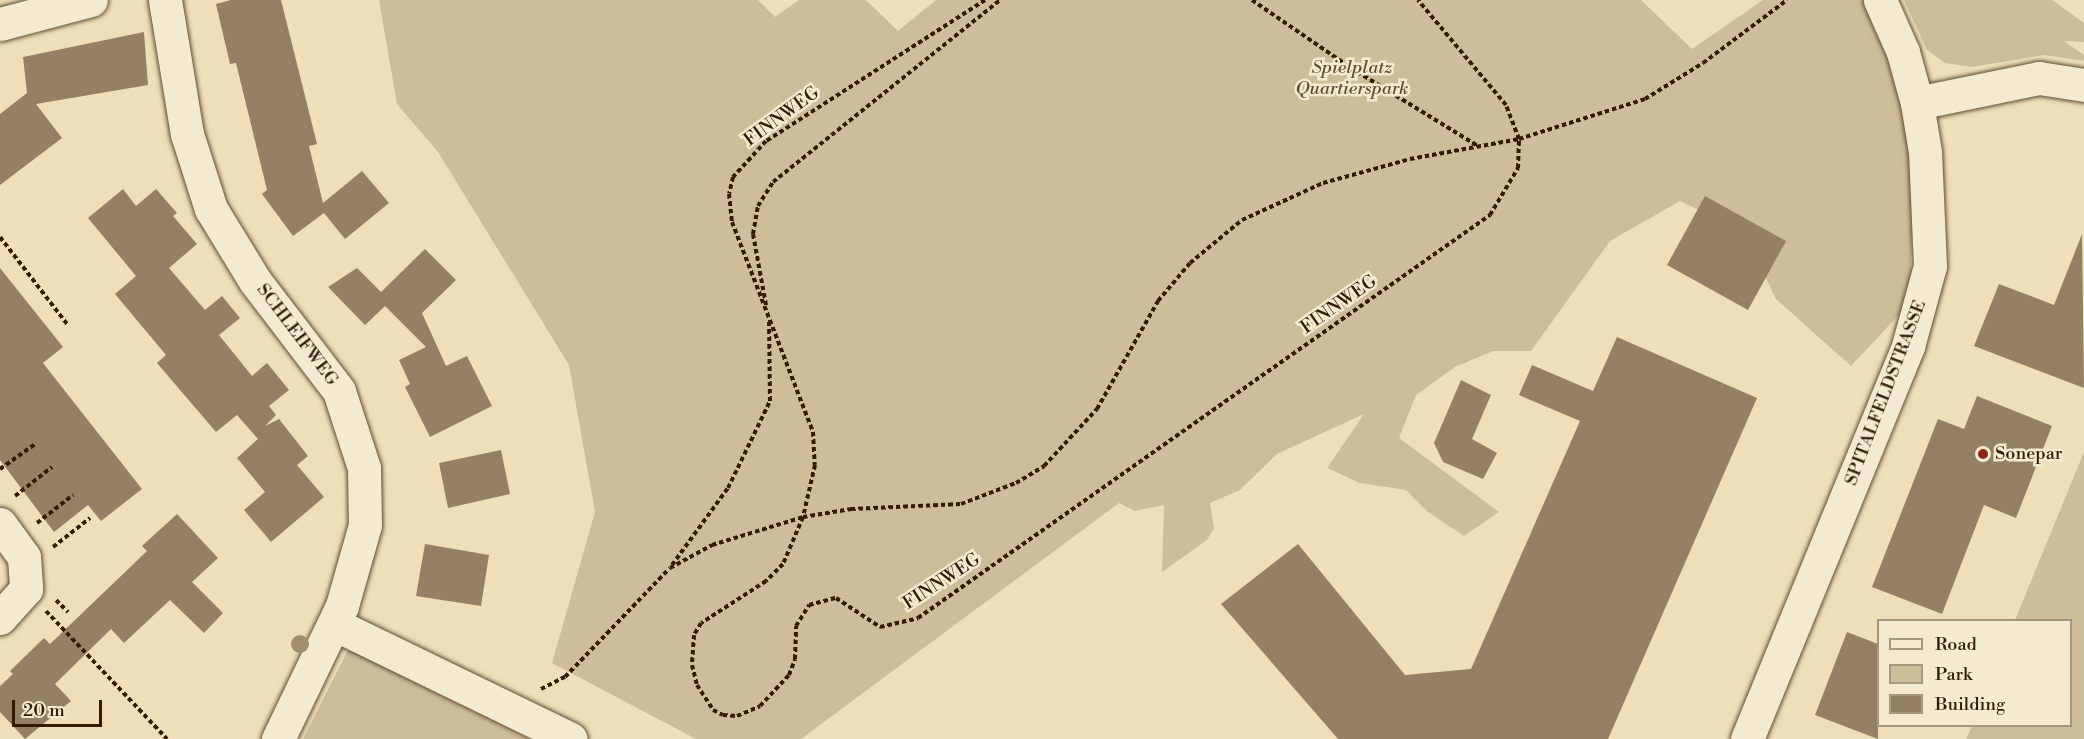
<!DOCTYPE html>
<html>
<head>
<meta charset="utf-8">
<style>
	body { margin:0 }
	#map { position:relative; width:2084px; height:739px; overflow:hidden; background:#eedeb9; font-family:"Libre Bodoni",serif }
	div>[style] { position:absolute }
	.green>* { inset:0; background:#cebd9b }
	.building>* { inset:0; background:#948064 }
	.path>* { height:4px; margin-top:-2px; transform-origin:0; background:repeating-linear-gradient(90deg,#321b07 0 4.5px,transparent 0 7.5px) }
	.roads { filter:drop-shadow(0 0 2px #614c34) drop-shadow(0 0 2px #614c34) }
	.minor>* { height:33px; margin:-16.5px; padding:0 16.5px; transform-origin:16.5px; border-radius:16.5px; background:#f4ead2 }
	.trees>* { width:18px; height:18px; margin:-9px; border-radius:50%; background:#a08e6f }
	.dots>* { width:16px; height:16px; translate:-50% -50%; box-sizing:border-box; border:3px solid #f4ead2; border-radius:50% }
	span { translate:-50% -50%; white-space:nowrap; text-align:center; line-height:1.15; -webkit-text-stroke:5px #f4ead2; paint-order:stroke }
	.park-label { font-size:18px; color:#614c33; font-style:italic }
	.street-label { font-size:18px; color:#321b07 }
	.poi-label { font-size:18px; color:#321b07 }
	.left { translate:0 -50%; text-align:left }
	.legend { position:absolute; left:1877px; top:619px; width:195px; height:108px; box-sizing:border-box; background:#f4ead2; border:2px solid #a69781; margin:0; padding:8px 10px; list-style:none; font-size:18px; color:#321b07 }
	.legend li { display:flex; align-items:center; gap:12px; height:30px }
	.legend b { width:30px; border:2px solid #a69781 }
	.scale { position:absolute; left:12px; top:700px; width:90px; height:27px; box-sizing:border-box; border:3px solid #321b07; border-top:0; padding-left:8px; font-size:18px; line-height:21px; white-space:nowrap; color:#321b07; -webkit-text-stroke:4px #f4ead2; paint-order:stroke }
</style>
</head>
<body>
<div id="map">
	<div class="green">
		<i style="clip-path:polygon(379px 0,758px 0,775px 17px,799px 0,866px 0,898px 31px,936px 0,1641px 0,1692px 49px,1763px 0,1868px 0,1888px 36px,1915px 160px,1909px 304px,1851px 366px,1776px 299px,1743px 231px,1680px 201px,1610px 241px,1531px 351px,1493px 351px,1455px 367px,1416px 395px,1399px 438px,1499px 512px,1464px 536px,1428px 512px,1406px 490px,1360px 483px,1327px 468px,1364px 414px,1277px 454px,1240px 490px,1210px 503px,1214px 528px,1207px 540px,1162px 572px,1164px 505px,1135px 511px,1119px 503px,801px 739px,696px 739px,552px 663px,595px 512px,569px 365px,438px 152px,397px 104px)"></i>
		<i style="clip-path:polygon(1904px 0,2052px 0,2084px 23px,2084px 42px,2064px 41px,2084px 55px,2084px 61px,2044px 55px,1972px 67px,1945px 63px,1927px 50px)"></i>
		<i style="clip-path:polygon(2084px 452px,2084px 739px,1966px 739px,1972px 726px,2070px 726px,2070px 620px,2015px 620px)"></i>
		<i style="clip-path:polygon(350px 646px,529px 739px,303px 739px)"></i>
	</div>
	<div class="building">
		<i style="clip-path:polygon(231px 0,281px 0,317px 144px,309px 146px,323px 203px,362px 171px,389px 203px,345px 239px,324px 213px,293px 236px,262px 194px,267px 190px,236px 63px,230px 64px,216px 4px)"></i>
		<i style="clip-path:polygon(144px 32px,148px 85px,36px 104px,62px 138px,0 185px,0 114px,27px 93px,23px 57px)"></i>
		<i style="clip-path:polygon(123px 189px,136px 206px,156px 189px,177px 213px,173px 216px,197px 244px,169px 268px,205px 310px,222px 296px,240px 318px,219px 335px,252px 376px,267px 363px,289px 390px,269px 406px,276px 415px,265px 426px,279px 419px,308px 456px,297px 465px,324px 497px,271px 542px,244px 510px,265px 492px,237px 458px,258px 439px,237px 415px,216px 432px,157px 363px,166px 355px,115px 294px,136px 276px,88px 218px)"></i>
		<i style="clip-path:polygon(1705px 196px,1786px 241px,1748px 310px,1667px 265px)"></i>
		<i style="clip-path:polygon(2082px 234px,2084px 388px,1974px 346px,1999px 284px,2054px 305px)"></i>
		<i style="clip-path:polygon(425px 249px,456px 280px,422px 313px,446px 366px,467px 356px,492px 406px,430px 437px,405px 387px,410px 384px,399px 360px,426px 347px,385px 306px,365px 325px,328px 287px,357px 268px,381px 292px)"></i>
		<i style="clip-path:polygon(0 268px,63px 347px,43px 363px,142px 489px,101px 521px,88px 505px,54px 532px,0 460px)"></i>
		<i style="clip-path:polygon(1617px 337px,1757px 398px,1608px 739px,1338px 739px,1221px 604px,1298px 544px,1405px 675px,1471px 669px,1580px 421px,1519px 395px,1532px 365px,1593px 391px)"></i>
		<i style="clip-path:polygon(1461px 380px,1491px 395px,1472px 439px,1497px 453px,1483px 479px,1443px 462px,1434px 443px)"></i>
		<i style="clip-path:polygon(1977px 396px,2052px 426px,2016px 518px,1984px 505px,1942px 614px,1872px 587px,1938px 419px,1964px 429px)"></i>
		<i style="clip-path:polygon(501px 450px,510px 494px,448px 508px,439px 463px)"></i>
		<i style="clip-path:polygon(177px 514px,218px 558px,192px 582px,223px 613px,204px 633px,170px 600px,124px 643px,111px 629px,55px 684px,71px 701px,25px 739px,0 712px,0 686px,13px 674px,10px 671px,44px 638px,50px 644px,147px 551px,142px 546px)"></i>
		<i style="clip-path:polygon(425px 544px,489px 555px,481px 606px,416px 596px)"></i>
		<i style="clip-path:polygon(1847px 632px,1878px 644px,1878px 739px,1815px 715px)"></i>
	</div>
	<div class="path">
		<i style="left:985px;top:0;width:260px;rotate:147.2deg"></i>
		<i style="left:766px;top:141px;width:49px;rotate:132.5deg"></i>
		<i style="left:733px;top:177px;width:17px;rotate:103deg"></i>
		<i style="left:729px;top:194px;width:28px;rotate:84deg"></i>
		<i style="left:732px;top:222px;width:225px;rotate:68.9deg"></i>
		<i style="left:813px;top:432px;width:33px;rotate:87deg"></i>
		<i style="left:815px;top:465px;width:53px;rotate:103deg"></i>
		<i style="left:803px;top:517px;width:51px;rotate:113.1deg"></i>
		<i style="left:783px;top:564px;width:24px;rotate:135deg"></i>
		<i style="left:766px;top:581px;width:77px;rotate:147.1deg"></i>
		<i style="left:701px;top:623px;width:14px;rotate:120deg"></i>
		<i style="left:694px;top:635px;width:30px;rotate:94deg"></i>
		<i style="left:692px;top:665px;width:21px;rotate:76deg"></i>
		<i style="left:697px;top:685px;width:30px;rotate:57deg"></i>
		<i style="left:713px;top:710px;width:11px;rotate:27deg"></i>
		<i style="left:723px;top:715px;width:14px;rotate:4deg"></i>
		<i style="left:737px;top:716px;width:25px;rotate:-23deg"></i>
		<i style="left:760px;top:706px;width:42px;rotate:-46.9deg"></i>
		<i style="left:789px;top:675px;width:17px;rotate:-69deg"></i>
		<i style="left:795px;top:659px;width:33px;rotate:-88deg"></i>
		<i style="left:796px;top:626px;width:25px;rotate:-58deg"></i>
		<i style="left:809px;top:605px;width:28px;rotate:-15deg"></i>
		<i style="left:836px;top:598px;width:53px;rotate:33.4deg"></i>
		<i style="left:880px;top:627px;width:39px;rotate:-13deg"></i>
		<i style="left:918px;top:618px;width:700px;rotate:-35.17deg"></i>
		<i style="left:1490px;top:215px;width:55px;rotate:-59.2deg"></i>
		<i style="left:1518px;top:168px;width:29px;rotate:-88deg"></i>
		<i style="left:1519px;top:139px;width:36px;rotate:-111deg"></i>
		<i style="left:1506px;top:105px;width:137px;rotate:-130deg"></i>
		<i style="left:1252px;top:0;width:120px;rotate:34.5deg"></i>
		<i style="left:1351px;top:68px;width:149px;rotate:31.6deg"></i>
		<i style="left:0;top:237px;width:110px;rotate:52.4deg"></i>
		<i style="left:766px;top:305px;width:72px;rotate:-100.4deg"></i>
		<i style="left:753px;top:234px;width:28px;rotate:-80deg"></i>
		<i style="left:758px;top:206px;width:28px;rotate:-58deg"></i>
		<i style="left:773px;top:182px;width:291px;rotate:-38.7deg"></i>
		<i style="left:0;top:469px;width:43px;rotate:-35.5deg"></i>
		<i style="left:15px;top:496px;width:47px;rotate:-38.1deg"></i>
		<i style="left:37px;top:523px;width:46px;rotate:-37.9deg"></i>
		<i style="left:53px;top:547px;width:47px;rotate:-38.1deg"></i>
		<i style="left:672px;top:565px;width:95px;rotate:-54deg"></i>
		<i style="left:728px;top:488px;width:97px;rotate:-64.2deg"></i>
		<i style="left:770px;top:401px;width:80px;rotate:-90.7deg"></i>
		<i style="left:56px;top:600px;width:17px;rotate:45deg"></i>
		<i style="left:46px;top:611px;width:176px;rotate:46.6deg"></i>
		<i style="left:541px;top:689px;width:27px;rotate:-27deg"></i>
		<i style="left:565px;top:677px;width:151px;rotate:-46.1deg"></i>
		<i style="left:670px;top:568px;width:48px;rotate:-28.7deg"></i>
		<i style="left:712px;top:545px;width:95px;rotate:-17.1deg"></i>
		<i style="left:803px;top:517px;width:49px;rotate:-9.5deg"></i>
		<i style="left:851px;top:509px;width:110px;rotate:-2.6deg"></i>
		<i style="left:961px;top:504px;width:59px;rotate:-20.9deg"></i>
		<i style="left:1016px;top:483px;width:33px;rotate:-31deg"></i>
		<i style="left:1044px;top:466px;width:78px;rotate:-47.1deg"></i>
		<i style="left:1097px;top:409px;width:124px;rotate:-60.5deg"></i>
		<i style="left:1158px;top:301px;width:50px;rotate:-49.9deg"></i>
		<i style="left:1190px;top:263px;width:67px;rotate:-39.6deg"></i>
		<i style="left:1242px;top:220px;width:89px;rotate:-24.6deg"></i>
		<i style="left:1323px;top:183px;width:90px;rotate:-15.4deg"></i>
		<i style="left:1410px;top:159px;width:111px;rotate:-10.4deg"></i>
		<i style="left:1519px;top:139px;width:132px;rotate:-17.6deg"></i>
		<i style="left:1645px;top:99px;width:68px;rotate:-31.8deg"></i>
		<i style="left:1703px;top:63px;width:105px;rotate:-36.9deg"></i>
	</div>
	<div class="roads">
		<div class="minor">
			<i style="left:165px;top:0;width:136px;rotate:80.7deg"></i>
			<i style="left:187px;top:134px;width:79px;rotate:72.3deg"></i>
			<i style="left:211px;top:209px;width:84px;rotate:58.6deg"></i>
			<i style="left:255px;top:281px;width:138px;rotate:52.6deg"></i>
			<i style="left:339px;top:391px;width:81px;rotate:72deg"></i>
			<i style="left:364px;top:468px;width:57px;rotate:89deg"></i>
			<i style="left:365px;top:525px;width:84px;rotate:105.9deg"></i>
			<i style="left:342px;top:606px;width:148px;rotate:115.7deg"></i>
			<i style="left:0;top:24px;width:94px;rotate:-14.8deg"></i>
			<i style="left:1917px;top:103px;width:125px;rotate:-11.6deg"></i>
			<i style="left:2039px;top:78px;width:46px;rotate:8.8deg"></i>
			<i style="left:0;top:524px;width:41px;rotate:54deg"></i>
			<i style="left:24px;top:557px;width:32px;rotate:86deg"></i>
			<i style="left:26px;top:589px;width:39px;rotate:132deg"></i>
			<i style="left:334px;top:624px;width:263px;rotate:25.9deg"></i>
			<i style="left:1747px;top:739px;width:425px;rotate:-67.7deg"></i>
			<i style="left:1908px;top:346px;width:83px;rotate:-74.6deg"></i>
			<i style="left:1930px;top:266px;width:114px;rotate:-92.5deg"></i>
			<i style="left:1925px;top:152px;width:50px;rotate:-99.3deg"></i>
			<i style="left:1917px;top:103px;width:53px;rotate:-105.4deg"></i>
			<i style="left:1903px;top:52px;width:57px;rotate:-113.9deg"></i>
		</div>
	</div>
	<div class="trees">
		<i style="left:300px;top:644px"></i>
	</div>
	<div class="dots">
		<i style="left:1983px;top:454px;background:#8f2418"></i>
	</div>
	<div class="park-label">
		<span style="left:1352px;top:79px">Spielplatz<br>Quartierspark</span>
	</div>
	<div class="street-label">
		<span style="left:782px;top:117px;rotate:-36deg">FINNWEG</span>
		<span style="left:1339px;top:305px;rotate:-35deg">FINNWEG</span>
		<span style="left:297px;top:335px;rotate:53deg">SCHLEIFWEG</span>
		<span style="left:1886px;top:393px;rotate:-69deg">SPITALFELDSTRASSE</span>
		<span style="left:942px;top:582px;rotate:-33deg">FINNWEG</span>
	</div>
	<div class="poi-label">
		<span class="left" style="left:1995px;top:454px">Sonepar</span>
	</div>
	<ul class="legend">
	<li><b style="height:8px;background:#f4ead2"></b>Road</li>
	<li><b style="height:16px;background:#cebd9b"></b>Park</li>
	<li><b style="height:16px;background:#948064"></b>Building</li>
	</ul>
	<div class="scale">20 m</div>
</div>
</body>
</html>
